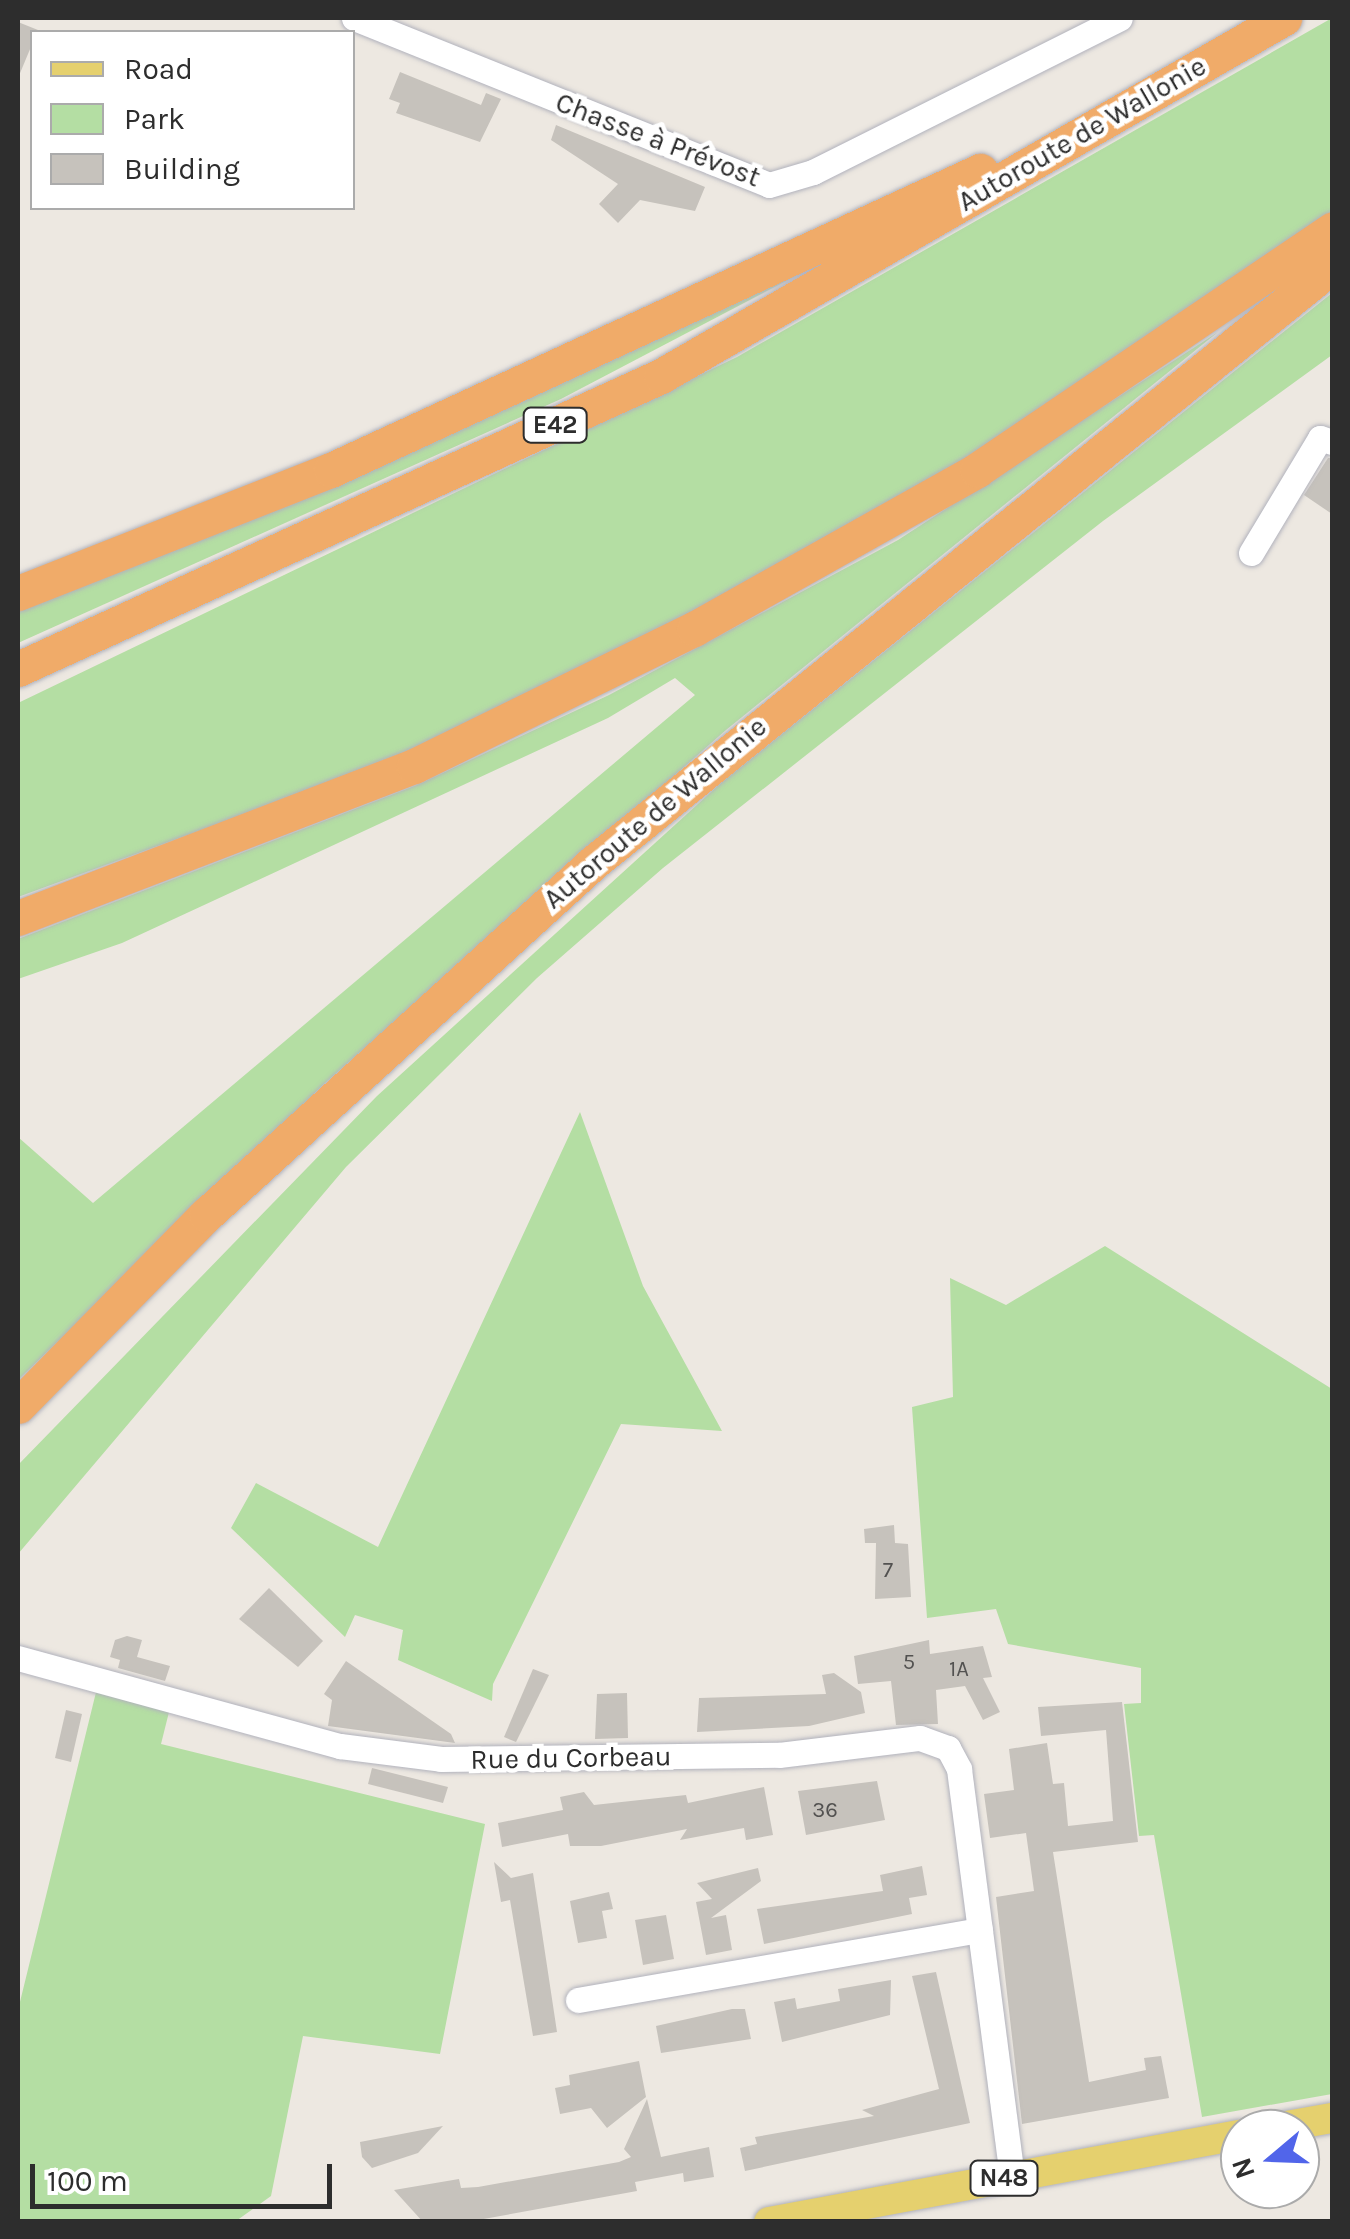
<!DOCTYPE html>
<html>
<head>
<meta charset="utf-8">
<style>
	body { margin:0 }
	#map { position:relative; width:1350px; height:2239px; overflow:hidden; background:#ede8e1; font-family:Karla,sans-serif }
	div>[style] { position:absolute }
	.green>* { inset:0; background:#b4dea3 }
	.building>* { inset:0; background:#c6c2bc }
	.roads { filter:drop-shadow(0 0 2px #b1b2bc) drop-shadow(0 0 2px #b1b2bc) }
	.minor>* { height:25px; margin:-12.5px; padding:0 12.5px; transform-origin:12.5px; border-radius:12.5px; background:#fff }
	.major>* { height:30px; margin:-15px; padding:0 15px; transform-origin:15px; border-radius:15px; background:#e5d06e }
	.highway>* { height:35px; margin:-17.5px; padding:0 17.5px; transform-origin:17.5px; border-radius:17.5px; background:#f0ab69 }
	span { translate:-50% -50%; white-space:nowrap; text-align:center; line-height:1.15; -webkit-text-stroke:9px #fff; paint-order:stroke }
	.number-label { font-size:22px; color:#535251 }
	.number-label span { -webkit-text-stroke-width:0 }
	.shield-label span { padding:2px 8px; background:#fff; border:2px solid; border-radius:8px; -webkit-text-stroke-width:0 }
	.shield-label { font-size:25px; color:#2d2d2d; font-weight:700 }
	.street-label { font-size:28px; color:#2d2d2d }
	.frame { position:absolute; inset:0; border:20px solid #2d2d2d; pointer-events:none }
	.legend { position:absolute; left:30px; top:30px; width:325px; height:180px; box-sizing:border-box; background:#fff; border:2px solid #ababab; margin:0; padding:12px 18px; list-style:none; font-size:30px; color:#2d2d2d }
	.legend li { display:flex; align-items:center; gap:20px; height:50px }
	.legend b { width:50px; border:2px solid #ababab }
	.north { position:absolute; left:1220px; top:2109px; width:100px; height:100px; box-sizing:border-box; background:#fff; border:2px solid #ababab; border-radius:50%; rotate:251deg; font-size:28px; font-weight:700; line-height:40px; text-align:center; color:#2d2d2d }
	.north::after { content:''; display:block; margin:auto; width:35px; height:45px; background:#5165ea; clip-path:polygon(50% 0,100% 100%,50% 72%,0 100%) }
	.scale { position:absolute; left:30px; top:2164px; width:302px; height:45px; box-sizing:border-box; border:5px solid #2d2d2d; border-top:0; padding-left:12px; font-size:30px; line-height:35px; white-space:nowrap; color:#2d2d2d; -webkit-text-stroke:8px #fff; paint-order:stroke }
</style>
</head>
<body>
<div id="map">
	<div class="green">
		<i style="clip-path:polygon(1332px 18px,1332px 211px,1250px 273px,955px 465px,687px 618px,385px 763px,18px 897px,18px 703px,737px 357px)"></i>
		<i style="clip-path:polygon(807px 270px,561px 399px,18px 643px,18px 608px)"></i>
		<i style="clip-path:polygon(1332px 293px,1332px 355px,1103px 521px,663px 868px,537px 978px,346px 1167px,18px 1554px,18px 1465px,377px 1096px,721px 783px)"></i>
		<i style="clip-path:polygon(1218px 332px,726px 730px,325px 1083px,18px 1380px,18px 1137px,93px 1203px,695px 695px,675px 678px,608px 718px,122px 943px,18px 979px,18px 939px,417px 785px,609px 695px,898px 540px)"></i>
		<i style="clip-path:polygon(580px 1112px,643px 1286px,722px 1431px,621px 1424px,493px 1684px,492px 1701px,398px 1660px,403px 1630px,355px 1615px,345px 1637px,231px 1528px,256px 1483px,378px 1547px)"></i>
		<i style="clip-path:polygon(1105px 1246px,1332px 1389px,1332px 2094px,1202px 2117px,1154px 1835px,1139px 1836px,1124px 1704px,1141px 1703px,1141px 1668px,1008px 1644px,996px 1609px,927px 1618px,912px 1407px,953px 1397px,950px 1278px,1006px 1305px)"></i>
		<i style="clip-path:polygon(99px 1680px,172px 1700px,161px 1744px,485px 1824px,440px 2054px,303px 2036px,271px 2196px,236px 2221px,18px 2222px,18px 2010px)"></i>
	</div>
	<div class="building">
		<i style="clip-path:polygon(18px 22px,38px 30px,18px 78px)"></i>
		<i style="clip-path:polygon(400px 72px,481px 105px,486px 93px,501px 99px,480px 142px,396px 113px,400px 103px,389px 99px)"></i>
		<i style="clip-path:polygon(556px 125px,705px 187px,695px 211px,640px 200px,618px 223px,599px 204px,618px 184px,551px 140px)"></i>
		<i style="clip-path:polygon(1328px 458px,1332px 458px,1332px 514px,1304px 495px)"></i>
		<i style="clip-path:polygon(894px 1525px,895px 1543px,908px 1544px,911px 1597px,875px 1599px,876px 1543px,865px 1543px,864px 1529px)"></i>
		<i style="clip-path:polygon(269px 1588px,323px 1641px,298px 1667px,239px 1619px)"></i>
		<i style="clip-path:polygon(127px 1636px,142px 1640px,137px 1657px,170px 1666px,165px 1681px,118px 1668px,120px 1660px,110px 1657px,115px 1640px)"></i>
		<i style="clip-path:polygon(929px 1640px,930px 1654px,983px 1646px,992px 1677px,983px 1678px,1000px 1712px,983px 1720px,965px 1686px,936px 1690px,938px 1724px,896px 1725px,891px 1681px,858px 1684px,854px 1656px)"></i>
		<i style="clip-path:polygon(346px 1661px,451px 1734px,455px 1743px,328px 1726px,332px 1700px,324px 1694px)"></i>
		<i style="clip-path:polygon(533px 1669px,549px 1675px,516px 1742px,504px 1737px)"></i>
		<i style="clip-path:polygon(834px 1673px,861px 1692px,865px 1713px,809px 1726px,697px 1732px,699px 1698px,826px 1694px,822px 1675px)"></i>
		<i style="clip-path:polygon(627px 1693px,628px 1738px,595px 1739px,597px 1694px)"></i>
		<i style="clip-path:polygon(1122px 1702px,1138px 1842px,1053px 1852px,1089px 2082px,1146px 2070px,1144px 2058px,1161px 2056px,1169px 2098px,1022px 2124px,996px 1897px,1034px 1891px,1026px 1833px,990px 1838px,984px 1794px,1014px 1790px,1009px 1749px,1047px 1743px,1053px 1784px,1064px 1783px,1068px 1826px,1113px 1821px,1106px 1730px,1041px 1736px,1038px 1707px)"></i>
		<i style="clip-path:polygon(66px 1710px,82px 1714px,71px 1762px,55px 1758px)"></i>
		<i style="clip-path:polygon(372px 1768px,448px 1787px,443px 1803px,368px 1784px)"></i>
		<i style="clip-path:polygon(877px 1781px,885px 1820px,806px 1835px,798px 1791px)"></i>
		<i style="clip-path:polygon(764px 1787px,773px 1835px,746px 1840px,744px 1828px,680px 1840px,687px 1829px,601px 1846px,570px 1846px,568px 1834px,502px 1847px,498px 1823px,563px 1810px,560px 1797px,584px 1792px,594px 1805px,686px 1795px,688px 1803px)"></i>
		<i style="clip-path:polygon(494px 1862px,511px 1878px,533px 1873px,557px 2032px,533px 2036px,510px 1900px,501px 1902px)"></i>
		<i style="clip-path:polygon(922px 1866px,927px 1895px,909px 1898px,912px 1914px,764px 1944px,757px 1909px,883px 1891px,880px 1875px)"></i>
		<i style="clip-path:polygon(758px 1868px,761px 1881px,711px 1918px,726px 1915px,732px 1950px,706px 1955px,696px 1902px,712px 1899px,697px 1883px)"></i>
		<i style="clip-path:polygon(609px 1892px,613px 1909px,602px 1911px,607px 1938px,578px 1943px,570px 1901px)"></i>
		<i style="clip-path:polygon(666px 1915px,674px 1959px,643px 1965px,635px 1920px)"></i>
		<i style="clip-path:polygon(936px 1972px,970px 2123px,745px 2171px,740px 2148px,757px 2144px,755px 2137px,874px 2116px,862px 2110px,939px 2089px,912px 1976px)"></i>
		<i style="clip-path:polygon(891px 1980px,890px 2015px,782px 2042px,774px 2002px,795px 1998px,797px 2009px,840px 2001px,838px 1989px)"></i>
		<i style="clip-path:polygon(732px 2009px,745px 2009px,751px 2039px,661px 2053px,656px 2026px)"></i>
		<i style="clip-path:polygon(639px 2061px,646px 2097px,607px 2128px,591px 2108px,560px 2114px,555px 2088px,570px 2085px,569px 2075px)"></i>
		<i style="clip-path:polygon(647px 2099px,661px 2157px,709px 2147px,714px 2177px,684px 2182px,683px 2173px,635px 2182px,637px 2191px,467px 2222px,423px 2222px,394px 2190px,459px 2179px,461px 2188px,478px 2187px,619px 2162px,631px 2157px,624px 2149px)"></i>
		<i style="clip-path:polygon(443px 2126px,418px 2153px,372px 2168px,362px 2157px,360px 2142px)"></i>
	</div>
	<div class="roads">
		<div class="minor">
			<i style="left:354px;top:18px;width:447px;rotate:21.9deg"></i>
			<i style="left:769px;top:185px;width:46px;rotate:-16.5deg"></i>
			<i style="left:813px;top:172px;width:343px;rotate:-26.6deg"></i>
			<i style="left:1251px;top:553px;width:134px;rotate:-59deg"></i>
			<i style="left:1320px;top:438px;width:13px;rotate:18deg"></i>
			<i style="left:18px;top:1658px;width:334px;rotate:15.3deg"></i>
			<i style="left:340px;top:1746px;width:102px;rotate:7.3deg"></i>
			<i style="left:441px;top:1759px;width:338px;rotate:-0.7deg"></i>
			<i style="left:779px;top:1755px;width:142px;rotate:-6.9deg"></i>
			<i style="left:920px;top:1738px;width:30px;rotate:20deg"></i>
			<i style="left:948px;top:1748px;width:24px;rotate:62deg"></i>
			<i style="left:959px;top:1769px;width:411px;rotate:82.6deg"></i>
			<i style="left:578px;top:2000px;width:408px;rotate:-9.9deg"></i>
		</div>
		<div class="major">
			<i style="left:1270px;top:2129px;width:63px;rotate:-10.1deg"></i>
			<i style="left:769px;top:2222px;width:479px;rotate:-10.5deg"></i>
		</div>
		<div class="highway">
			<i style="left:18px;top:593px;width:336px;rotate:-21.5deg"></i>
			<i style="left:331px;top:470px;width:715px;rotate:-24.74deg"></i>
			<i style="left:18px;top:669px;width:707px;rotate:-24.5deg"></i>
			<i style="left:661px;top:376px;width:719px;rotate:-29.88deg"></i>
			<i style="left:18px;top:918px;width:424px;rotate:-21deg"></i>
			<i style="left:414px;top:766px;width:312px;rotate:-26.1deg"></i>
			<i style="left:694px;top:629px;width:325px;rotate:-29.3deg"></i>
			<i style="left:977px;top:470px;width:429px;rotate:-34.1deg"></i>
			<i style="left:18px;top:1406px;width:268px;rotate:-45.5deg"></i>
			<i style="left:206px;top:1215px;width:525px;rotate:-42.3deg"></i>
			<i style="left:594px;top:862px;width:949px;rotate:-38.92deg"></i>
		</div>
	</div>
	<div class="number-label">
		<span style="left:888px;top:1571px">7</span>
		<span style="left:909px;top:1663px">5</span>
		<span style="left:959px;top:1670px">1A</span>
		<span style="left:825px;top:1811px">36</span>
	</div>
	<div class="shield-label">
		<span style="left:555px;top:425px">E42</span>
		<span style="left:1004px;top:2178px">N48</span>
	</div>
	<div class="street-label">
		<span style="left:1082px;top:134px;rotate:-30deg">Autoroute de Wallonie</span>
		<span style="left:658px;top:140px;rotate:21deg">Chasse à Prévost</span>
		<span style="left:655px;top:813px;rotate:-40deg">Autoroute de Wallonie</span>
		<span style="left:571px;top:1758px;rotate:-1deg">Rue du Corbeau</span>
	</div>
	<div class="frame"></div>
	<ul class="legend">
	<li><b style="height:12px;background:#e5d06e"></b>Road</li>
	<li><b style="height:28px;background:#b4dea3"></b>Park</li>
	<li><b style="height:28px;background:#c6c2bc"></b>Building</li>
	</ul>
	<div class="north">N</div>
	<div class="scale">100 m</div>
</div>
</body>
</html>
